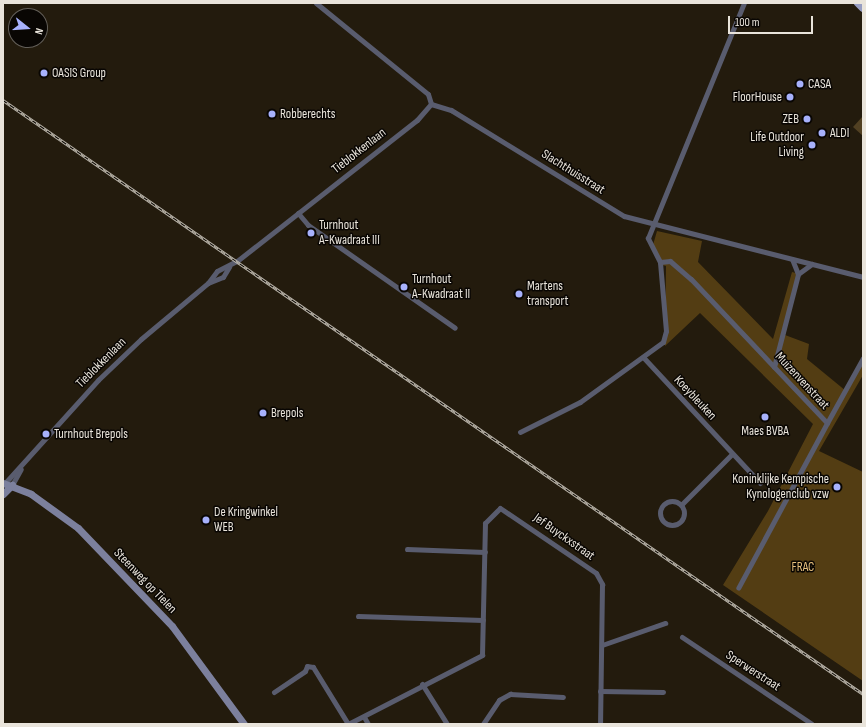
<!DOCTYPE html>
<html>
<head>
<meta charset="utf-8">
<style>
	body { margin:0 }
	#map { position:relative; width:866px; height:727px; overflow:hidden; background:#231b0d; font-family:"Sofia Sans Condensed",sans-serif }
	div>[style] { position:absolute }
	.green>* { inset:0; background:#514022 }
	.forest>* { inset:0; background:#533d13 }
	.street>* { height:5px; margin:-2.5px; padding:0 2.5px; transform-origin:2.5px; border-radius:2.5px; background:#595c6e }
	.street>.ring { margin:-2.5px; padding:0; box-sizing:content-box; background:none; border:5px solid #595c6e; border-radius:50% }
	.secondary>* { height:7px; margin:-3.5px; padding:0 3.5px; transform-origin:3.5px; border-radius:3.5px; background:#7c809d }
	.primary>* { height:8px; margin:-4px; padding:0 4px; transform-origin:4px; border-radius:4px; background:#979dc2 }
	.rail>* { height:3px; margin-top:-1.5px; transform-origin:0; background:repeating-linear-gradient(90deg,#090603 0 4.5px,#bbb6ac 0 9px); box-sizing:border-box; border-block:1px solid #bbb6ac }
	.dots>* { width:11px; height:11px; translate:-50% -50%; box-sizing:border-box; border:2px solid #090603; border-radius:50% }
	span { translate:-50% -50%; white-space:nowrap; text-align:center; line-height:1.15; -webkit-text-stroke:3px #090603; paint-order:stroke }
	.poi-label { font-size:13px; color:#e9e4db }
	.left { translate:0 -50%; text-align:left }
	.right { translate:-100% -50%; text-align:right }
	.street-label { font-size:13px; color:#e9e4db }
	.park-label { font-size:13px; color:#e5bf7d }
	.frame { position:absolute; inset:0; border:4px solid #e9e4db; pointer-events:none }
	.north { position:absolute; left:8px; top:8px; width:40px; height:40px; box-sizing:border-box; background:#090603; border:1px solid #635f59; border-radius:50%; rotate:107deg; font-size:11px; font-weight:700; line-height:16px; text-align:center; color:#e9e4db }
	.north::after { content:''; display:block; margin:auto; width:14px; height:18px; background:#a7b1fc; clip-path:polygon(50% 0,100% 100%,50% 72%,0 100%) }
	.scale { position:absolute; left:728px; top:16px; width:85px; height:18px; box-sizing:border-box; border:2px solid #e9e4db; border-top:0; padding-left:5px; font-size:12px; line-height:14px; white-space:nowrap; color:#e9e4db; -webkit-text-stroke:3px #090603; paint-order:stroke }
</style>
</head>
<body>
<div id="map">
	<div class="green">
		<i style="clip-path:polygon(863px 116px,863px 136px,853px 127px)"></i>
	</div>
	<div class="forest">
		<i style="clip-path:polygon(657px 231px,702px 241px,698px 262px,773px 339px,792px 272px,800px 274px,785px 335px,809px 344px,807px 359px,846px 391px,863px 361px,863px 375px,819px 451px,863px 472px,863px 681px,723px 585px,768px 511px,813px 424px,700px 313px,665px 346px,666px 266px,662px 265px,653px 245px)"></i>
	</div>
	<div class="street">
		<i style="left:316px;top:3px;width:144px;rotate:39.1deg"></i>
		<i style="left:428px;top:94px;width:10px;rotate:73deg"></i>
		<i style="left:431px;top:104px;width:21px;rotate:17deg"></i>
		<i style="left:451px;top:110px;width:203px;rotate:31.5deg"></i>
		<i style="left:624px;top:216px;width:247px;rotate:14.3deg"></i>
		<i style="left:298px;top:213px;width:16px;rotate:50deg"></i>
		<i style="left:308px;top:225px;width:179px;rotate:35deg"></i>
		<i style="left:660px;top:262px;width:10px;rotate:-6deg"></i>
		<i style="left:670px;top:261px;width:28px;rotate:41deg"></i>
		<i style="left:691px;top:279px;width:198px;rotate:46.6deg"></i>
		<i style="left:827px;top:423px;width:187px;rotate:118.3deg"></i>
		<i style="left:798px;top:274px;width:17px;rotate:-36deg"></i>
		<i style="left:208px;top:283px;width:16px;rotate:-22deg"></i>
		<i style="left:223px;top:277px;width:12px;rotate:-59deg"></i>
		<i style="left:643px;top:357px;width:172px;rotate:47.1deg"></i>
		<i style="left:774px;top:367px;width:96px;rotate:-75.5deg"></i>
		<i style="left:798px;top:274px;width:16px;rotate:-112deg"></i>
		<i style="left:827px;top:423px;width:74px;rotate:-61deg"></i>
		<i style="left:520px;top:432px;width:67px;rotate:-26.6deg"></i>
		<i style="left:580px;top:402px;width:102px;rotate:-35.9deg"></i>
		<i style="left:663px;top:342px;width:11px;rotate:-75deg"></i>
		<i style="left:666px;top:331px;width:69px;rotate:-95deg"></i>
		<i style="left:660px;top:262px;width:27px;rotate:-117deg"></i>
		<i style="left:648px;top:238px;width:254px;rotate:-67.8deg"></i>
		<i style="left:5px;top:483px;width:139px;rotate:-47.9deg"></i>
		<i style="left:98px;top:380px;width:59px;rotate:-43.6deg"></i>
		<i style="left:141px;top:339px;width:87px;rotate:-39.9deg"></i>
		<i style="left:208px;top:283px;width:15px;rotate:-53deg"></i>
		<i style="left:217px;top:271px;width:22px;rotate:-27deg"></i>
		<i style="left:237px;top:261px;width:229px;rotate:-38.1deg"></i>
		<i style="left:417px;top:120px;width:21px;rotate:-49deg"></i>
		<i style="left:12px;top:485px;width:18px;rotate:-61deg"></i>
		<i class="ring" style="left:660px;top:501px;width:19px;height:19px"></i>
		<i style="left:681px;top:505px;width:72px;rotate:-45deg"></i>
		<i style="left:407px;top:549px;width:78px;rotate:2.2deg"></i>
		<i style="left:358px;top:616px;width:125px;rotate:1.8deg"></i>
		<i style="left:682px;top:637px;width:156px;rotate:33.8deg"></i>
		<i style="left:602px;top:645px;width:67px;rotate:-19.2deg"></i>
		<i style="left:422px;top:684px;width:47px;rotate:58deg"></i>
		<i style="left:600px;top:691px;width:63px;rotate:0.9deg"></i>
		<i style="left:274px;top:692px;width:37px;rotate:-34deg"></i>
		<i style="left:305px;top:671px;width:5px;rotate:-68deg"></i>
		<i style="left:307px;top:666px;width:6px;rotate:9deg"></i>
		<i style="left:313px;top:667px;width:67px;rotate:58.4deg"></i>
		<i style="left:364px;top:717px;width:8px;rotate:60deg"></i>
		<i style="left:348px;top:724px;width:151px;rotate:-27.2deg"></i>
		<i style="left:482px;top:655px;width:132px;rotate:-88.7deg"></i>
		<i style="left:485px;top:523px;width:21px;rotate:-45deg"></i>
		<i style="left:500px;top:508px;width:116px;rotate:34.1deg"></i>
		<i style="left:596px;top:573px;width:13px;rotate:61deg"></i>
		<i style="left:602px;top:584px;width:140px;rotate:90.8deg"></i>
		<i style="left:483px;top:724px;width:29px;rotate:-56deg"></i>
		<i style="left:499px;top:700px;width:13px;rotate:-29deg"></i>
		<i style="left:510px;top:694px;width:53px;rotate:3.2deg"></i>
	</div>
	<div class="secondary">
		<i style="left:3px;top:483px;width:30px;rotate:21deg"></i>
		<i style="left:31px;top:494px;width:58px;rotate:35.9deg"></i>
		<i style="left:78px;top:528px;width:136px;rotate:46.2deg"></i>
		<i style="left:172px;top:626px;width:122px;rotate:53.7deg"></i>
		<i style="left:3px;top:494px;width:13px;rotate:-45deg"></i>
	</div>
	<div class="primary">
		<i style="left:858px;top:3px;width:7px;rotate:45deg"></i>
	</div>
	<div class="rail">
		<i style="left:3px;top:100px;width:1045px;rotate:34.63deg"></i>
	</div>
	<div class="dots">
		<i style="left:44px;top:73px;background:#a7b1fc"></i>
		<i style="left:800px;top:84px;background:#a7b1fc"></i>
		<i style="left:790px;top:97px;background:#a7b1fc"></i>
		<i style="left:272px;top:114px;background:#a7b1fc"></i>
		<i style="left:807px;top:119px;background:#a7b1fc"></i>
		<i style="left:822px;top:133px;background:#a7b1fc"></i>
		<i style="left:812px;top:145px;background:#a7b1fc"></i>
		<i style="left:311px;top:233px;background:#a7b1fc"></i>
		<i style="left:404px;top:287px;background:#a7b1fc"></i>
		<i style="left:519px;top:294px;background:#a7b1fc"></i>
		<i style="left:263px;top:413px;background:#a7b1fc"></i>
		<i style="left:765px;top:417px;background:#a7b1fc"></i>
		<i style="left:46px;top:434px;background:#a7b1fc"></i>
		<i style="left:837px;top:487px;background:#a7b1fc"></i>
		<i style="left:206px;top:520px;background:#a7b1fc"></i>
	</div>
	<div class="poi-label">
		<span class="left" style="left:52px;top:73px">OASIS Group</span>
		<span class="left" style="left:808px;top:84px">CASA</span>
		<span class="right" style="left:782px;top:97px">FloorHouse</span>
		<span class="left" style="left:280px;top:114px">Robberechts</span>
		<span class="right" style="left:799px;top:119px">ZEB</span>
		<span class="left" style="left:830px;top:133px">ALDI</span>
		<span class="right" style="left:804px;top:145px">Life Outdoor<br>Living</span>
		<span class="left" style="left:319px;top:233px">Turnhout<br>A-Kwadraat III</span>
		<span class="left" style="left:412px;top:287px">Turnhout<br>A-Kwadraat II</span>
		<span class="left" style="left:527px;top:294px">Martens<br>transport</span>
		<span class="left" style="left:271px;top:413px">Brepols</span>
		<span style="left:765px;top:431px">Maes BVBA</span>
		<span class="left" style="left:54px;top:434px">Turnhout Brepols</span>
		<span class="right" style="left:829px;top:487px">Koninklijke Kempische<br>Kynologenclub vzw</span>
		<span class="left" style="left:214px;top:520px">De Kringwinkel<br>WEB</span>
	</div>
	<div class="street-label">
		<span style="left:359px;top:151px;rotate:-38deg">Tieblokkenlaan</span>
		<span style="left:573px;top:172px;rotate:32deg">Slachthuisstraat</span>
		<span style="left:101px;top:363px;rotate:-45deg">Tieblokkenlaan</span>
		<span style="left:802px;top:381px;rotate:47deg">Muizenvenstraat</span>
		<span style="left:695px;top:398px;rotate:47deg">Koeybleuken</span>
		<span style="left:564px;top:537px;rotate:35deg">Jef Buyckxstraat</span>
		<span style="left:145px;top:581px;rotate:46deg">Steenweg op Tielen</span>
		<span style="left:753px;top:671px;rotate:33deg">Sperwerstraat</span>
	</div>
	<div class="park-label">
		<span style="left:803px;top:567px">FRAC</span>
	</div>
	<div class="frame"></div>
	<div class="north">N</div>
	<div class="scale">100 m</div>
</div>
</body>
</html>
